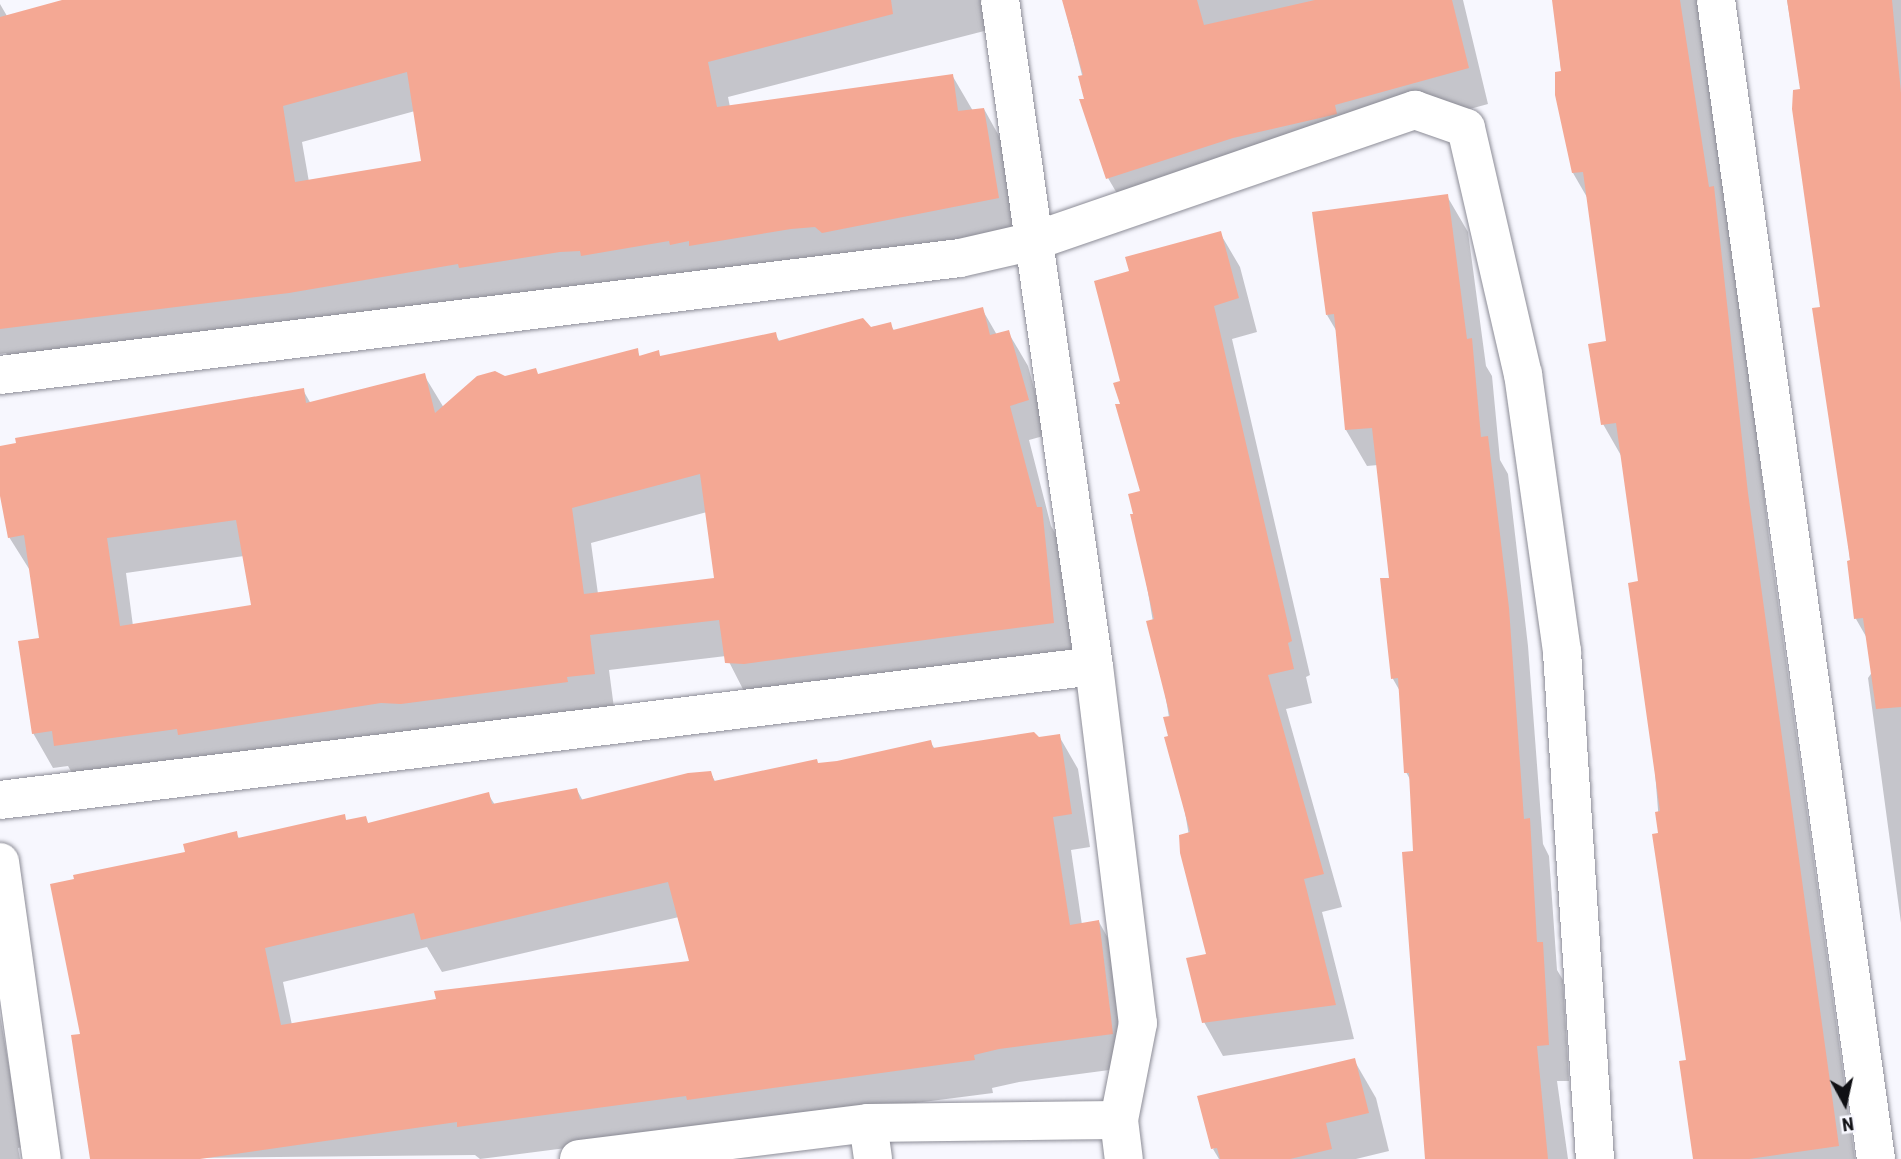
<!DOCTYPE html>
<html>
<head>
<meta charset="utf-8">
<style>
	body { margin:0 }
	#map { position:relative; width:1901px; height:1159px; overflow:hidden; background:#f7f7fe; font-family:"Roboto Condensed",sans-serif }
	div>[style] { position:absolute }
	.shadow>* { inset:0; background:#0003 }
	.building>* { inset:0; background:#f4a894 }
	.roads { filter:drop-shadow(0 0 2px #8c8c96) drop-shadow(0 0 2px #8c8c96) }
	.minor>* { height:38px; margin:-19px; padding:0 19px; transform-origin:19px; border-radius:19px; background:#fff }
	span { translate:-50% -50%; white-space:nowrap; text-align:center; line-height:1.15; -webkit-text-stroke:5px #f7f7fe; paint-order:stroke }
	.north { position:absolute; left:1810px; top:1068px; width:70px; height:70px; -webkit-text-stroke:5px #f7f7fe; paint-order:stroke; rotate:172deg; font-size:19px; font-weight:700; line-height:28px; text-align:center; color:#101014 }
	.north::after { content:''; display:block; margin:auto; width:24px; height:32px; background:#101014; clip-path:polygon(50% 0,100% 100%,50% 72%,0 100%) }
</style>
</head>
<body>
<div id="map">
	<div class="shadow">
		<i style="clip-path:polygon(evenodd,69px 0,984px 0,992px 29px,728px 97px,730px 107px,952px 75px,973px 111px,984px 109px,1004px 145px,1018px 234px,13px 365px,6px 353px,0 354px,0 4px,7px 16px,69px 0,415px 111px,423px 162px,309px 182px,302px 142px,415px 111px)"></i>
		<i style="clip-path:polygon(1063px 0,1463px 0,1488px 104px,1354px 141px,1129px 214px,1108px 178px)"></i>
		<i style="clip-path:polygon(1553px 0,1697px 0,1727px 212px,1734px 224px,1768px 530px,1855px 1159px,1695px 1159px,1688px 1062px,1660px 835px,1640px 583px,1623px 459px,1603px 424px,1608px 343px,1588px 199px,1573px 173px)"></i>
		<i style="clip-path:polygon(1787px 0,1901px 0,1901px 923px,1868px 678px,1873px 671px,1868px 640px,1856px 619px,1802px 91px)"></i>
		<i style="clip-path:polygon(1447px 196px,1468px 232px,1486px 366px,1492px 376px,1500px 460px,1508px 474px,1528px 646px,1543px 844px,1549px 856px,1557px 970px,1563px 980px,1569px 1081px,1557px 1081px,1568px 1159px,1427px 1159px,1411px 781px,1406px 772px,1401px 693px,1393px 679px,1391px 579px,1378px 465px,1367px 466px,1346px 430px,1337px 332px,1327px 315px)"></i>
		<i style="clip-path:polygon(1220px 233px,1240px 267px,1257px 332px,1232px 339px,1310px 675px,1306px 677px,1312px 703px,1286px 709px,1342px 907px,1322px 912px,1354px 1039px,1223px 1056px,1204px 1022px,1209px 955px,1135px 515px,1142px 493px,1122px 405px,1132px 272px)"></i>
		<i style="clip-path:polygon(evenodd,982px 309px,997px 335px,1008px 332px,1028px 366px,1047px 435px,1029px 440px,1051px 526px,1061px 543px,1073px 657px,747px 697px,726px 656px,609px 670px,614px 708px,76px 780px,68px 766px,53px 768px,33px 733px,41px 640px,31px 572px,9px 537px,0 486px,0 448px,303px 390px,311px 404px,424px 375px,444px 408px,504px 378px,539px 375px,637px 350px,640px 357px,658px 352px,661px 358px,775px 334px,780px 342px,890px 324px,895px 332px,982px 309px,707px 512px,716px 580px,598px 594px,591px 543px,707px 512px,982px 309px,244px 556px,253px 607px,133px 626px,126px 573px,244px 556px)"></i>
		<i style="clip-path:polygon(evenodd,1059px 736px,1078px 769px,1090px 847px,1071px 850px,1082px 925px,1099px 922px,1118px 956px,1132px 1067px,1019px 1082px,992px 1088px,993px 1093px,480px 1159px,475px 1155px,92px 1159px,82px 1035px,187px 853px,236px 833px,240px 840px,344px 816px,347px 822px,365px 818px,369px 825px,488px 794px,495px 805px,577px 790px,583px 801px,710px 772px,716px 783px,837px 763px,930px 742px,935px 749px,1059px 736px,679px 917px,691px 963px,292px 1025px,283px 982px,427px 947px,442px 972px,679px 917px)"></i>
		<i style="clip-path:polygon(0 1015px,23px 1147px,18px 1148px,20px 1159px,0 1159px)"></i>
		<i style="clip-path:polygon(1354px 1060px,1376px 1098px,1389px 1151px,1356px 1159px,1219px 1159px,1213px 1149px)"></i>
	</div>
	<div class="building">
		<i style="clip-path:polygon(evenodd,62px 0,891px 0,893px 14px,708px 62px,717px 107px,953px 74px,958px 111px,984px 108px,999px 198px,822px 233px,815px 227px,791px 229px,689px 246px,689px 241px,670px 245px,669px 241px,581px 256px,580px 251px,560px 252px,459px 268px,458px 264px,289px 293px,0 329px,0 17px,62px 0,407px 72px,421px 161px,295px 182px,283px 106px,407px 72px)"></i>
		<i style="clip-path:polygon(1062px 0,1197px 0,1204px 25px,1315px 0,1452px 0,1469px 68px,1335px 105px,1337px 114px,1333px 115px,1233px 138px,1106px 179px,1079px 99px,1084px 99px,1078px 76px,1083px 75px)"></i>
		<i style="clip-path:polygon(1552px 0,1680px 0,1709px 187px,1714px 186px,1748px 493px,1839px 1146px,1749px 1159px,1693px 1159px,1679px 1061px,1686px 1060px,1652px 834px,1658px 833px,1655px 812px,1660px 811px,1628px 583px,1638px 581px,1616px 423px,1601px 425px,1588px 344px,1606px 341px,1583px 172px,1572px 173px,1555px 95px,1555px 72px,1561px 71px)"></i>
		<i style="clip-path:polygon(1787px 0,1892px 0,1901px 93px,1901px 707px,1876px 709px,1863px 618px,1854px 619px,1847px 561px,1850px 560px,1812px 308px,1820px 307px,1792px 109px,1793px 90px,1800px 89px)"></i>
		<i style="clip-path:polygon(1448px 194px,1467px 339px,1472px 338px,1481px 437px,1488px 436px,1509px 608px,1524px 819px,1530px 818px,1537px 942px,1543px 942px,1549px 1045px,1537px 1046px,1548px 1159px,1425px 1159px,1402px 852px,1413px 851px,1409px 773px,1404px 773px,1398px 678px,1391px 679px,1380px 578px,1389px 578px,1372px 428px,1345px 430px,1334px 314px,1326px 315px,1312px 212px)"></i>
		<i style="clip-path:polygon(1221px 231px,1239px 298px,1214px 306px,1292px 641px,1288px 643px,1294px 669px,1268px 675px,1324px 874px,1304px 879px,1336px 1005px,1202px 1023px,1186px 958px,1206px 954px,1180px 853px,1179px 835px,1190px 832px,1164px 737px,1168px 736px,1163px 717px,1170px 716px,1146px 621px,1154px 619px,1130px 514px,1133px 514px,1128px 494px,1140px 491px,1115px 404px,1120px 404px,1113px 383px,1120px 381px,1094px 281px,1129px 271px,1125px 257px)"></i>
		<i style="clip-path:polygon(evenodd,983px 307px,990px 335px,1009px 330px,1029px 400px,1010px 406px,1037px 507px,1042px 507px,1054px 623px,744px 664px,725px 663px,719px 620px,590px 635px,595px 674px,567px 677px,568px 682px,401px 704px,381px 703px,178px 735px,177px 729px,54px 746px,52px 731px,32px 734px,18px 641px,39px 638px,24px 535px,8px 538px,0 496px,0 446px,16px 443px,15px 438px,304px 388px,306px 403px,425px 373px,435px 413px,477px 376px,495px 371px,505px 376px,536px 368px,538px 374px,638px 348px,639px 356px,659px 350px,660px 356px,776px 332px,778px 341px,863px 318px,871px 327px,891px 322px,893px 330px,983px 307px,700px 474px,714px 578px,584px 594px,572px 508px,700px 474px,983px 307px,236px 520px,251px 605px,120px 626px,107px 538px,236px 520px)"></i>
		<i style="clip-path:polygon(evenodd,1034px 732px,1039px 737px,1060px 734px,1072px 814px,1053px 817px,1070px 925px,1099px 920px,1113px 1034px,999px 1049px,974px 1055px,975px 1060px,687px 1100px,686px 1096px,457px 1127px,457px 1122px,200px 1159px,90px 1159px,71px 1035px,80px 1034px,50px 884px,74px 879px,73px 875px,185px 852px,183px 844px,237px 831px,238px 838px,345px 814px,346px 820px,366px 816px,368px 823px,489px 792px,492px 804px,577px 788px,580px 800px,688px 773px,711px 771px,714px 781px,817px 759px,818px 763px,837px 761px,931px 740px,933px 748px,1034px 732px,668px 882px,689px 961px,434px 991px,436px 999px,281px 1025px,265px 948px,414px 913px,421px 940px,668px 882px)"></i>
		<i style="clip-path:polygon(1355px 1058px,1369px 1113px,1326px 1123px,1332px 1149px,1290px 1159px,1220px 1159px,1217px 1148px,1211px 1149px,1197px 1096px)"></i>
	</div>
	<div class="roads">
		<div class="minor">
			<i style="left:1000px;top:0;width:673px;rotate:81.97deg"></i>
			<i style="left:1094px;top:666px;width:360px;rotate:83deg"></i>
			<i style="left:1138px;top:1023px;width:99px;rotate:101.1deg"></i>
			<i style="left:1119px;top:1120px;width:39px;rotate:83deg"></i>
			<i style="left:1716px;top:0;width:1170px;rotate:82.14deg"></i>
			<i style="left:0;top:375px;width:967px;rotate:-6.95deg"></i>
			<i style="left:960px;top:258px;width:76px;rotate:-12.9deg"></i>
			<i style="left:1034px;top:241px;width:403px;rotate:-19deg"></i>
			<i style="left:1415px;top:110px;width:54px;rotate:19.4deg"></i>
			<i style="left:1466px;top:128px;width:253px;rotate:77deg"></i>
			<i style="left:1523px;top:374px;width:281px;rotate:82deg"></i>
			<i style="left:1562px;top:652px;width:508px;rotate:86.28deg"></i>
			<i style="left:0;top:800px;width:1102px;rotate:-6.98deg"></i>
			<i style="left:0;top:862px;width:300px;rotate:82deg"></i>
			<i style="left:868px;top:1123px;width:36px;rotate:82deg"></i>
			<i style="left:579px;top:1159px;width:291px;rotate:-7.1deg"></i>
			<i style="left:868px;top:1123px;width:251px;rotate:-0.7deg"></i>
		</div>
	</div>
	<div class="north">N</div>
</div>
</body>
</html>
